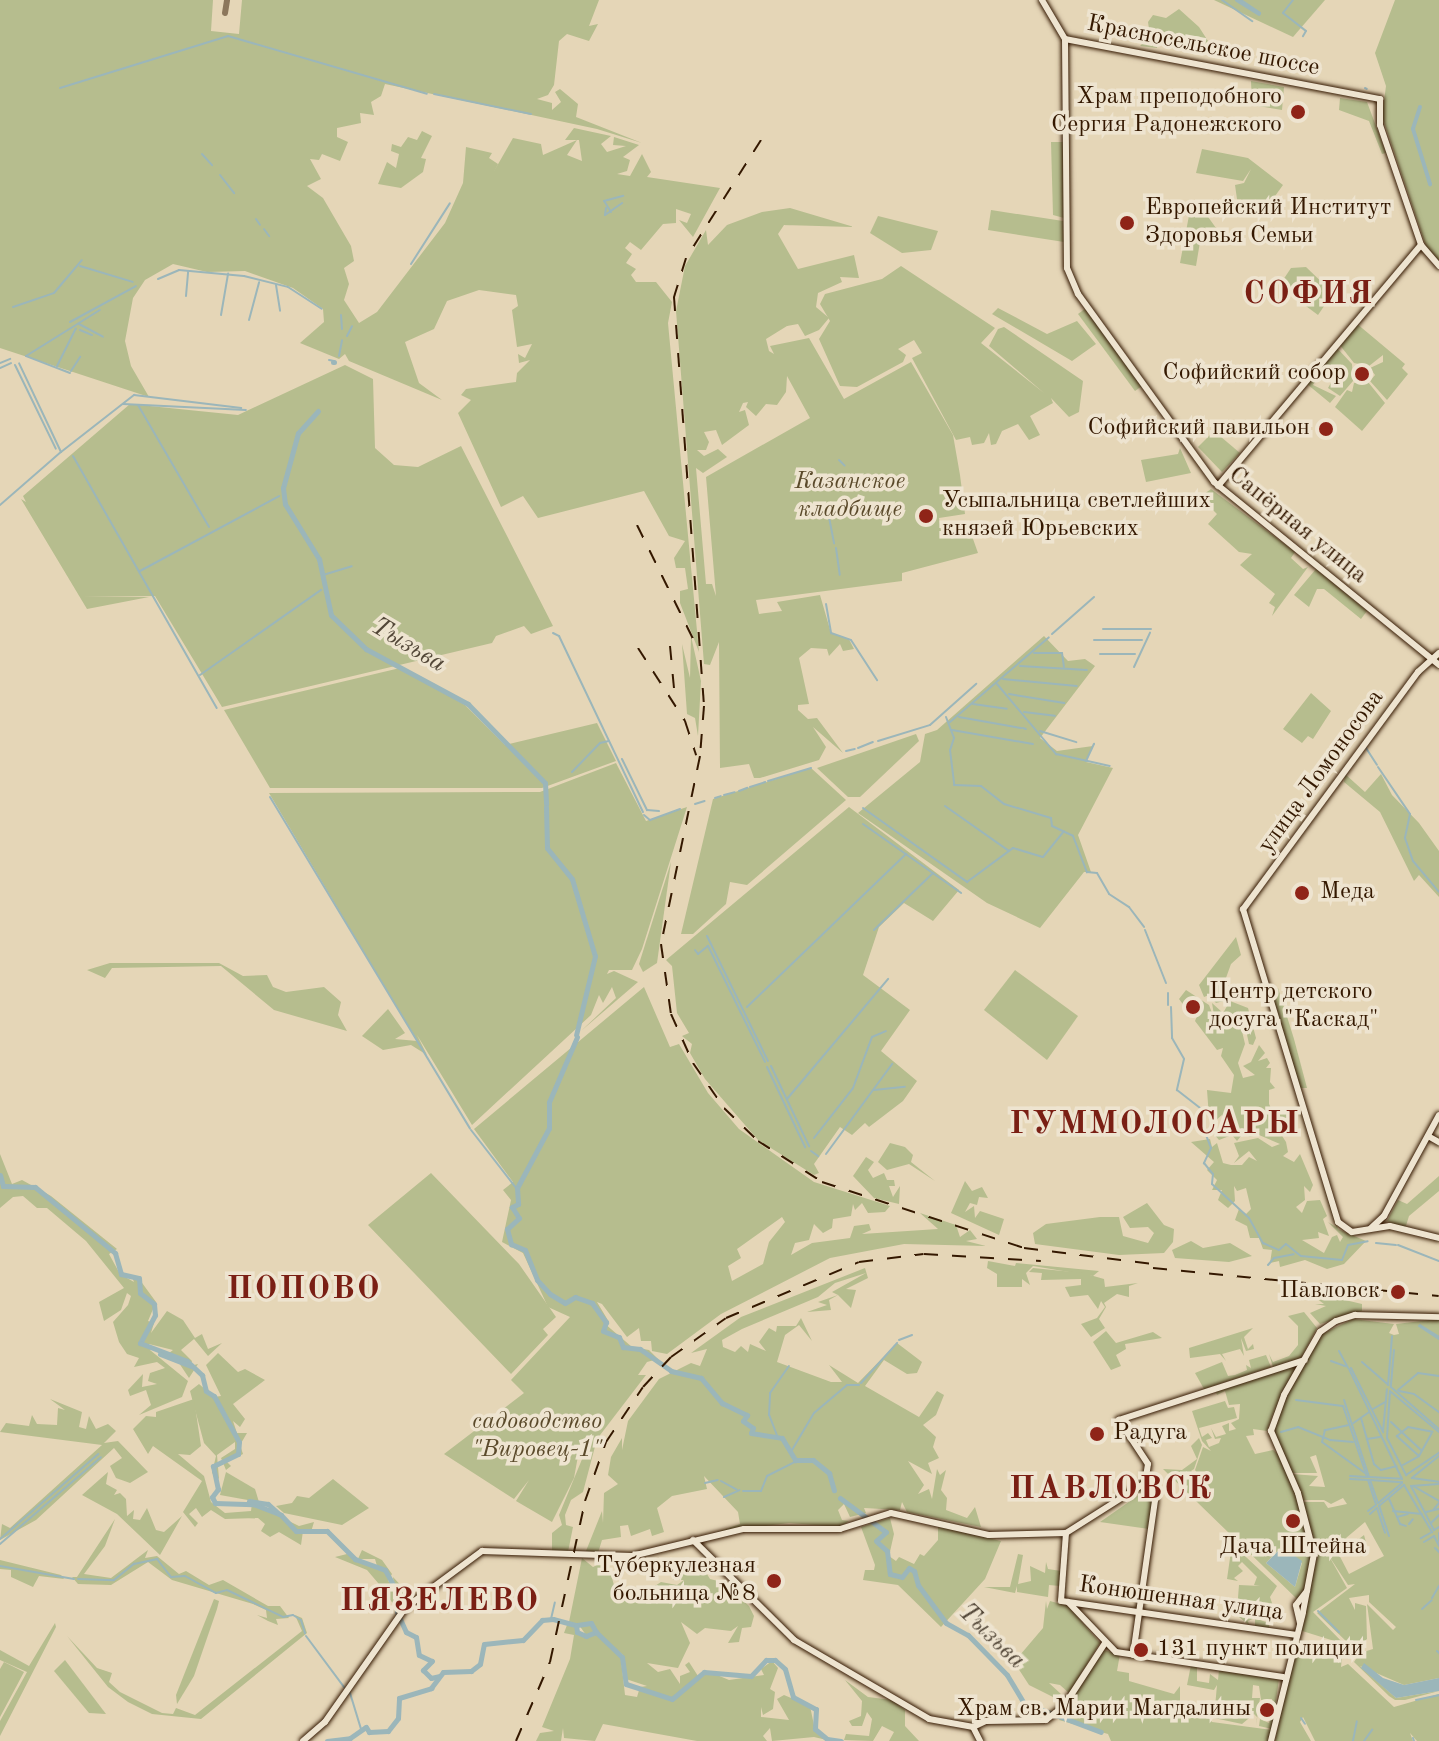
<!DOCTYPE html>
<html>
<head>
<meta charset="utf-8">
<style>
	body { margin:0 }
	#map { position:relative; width:1439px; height:1741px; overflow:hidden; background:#e5d6b7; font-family:"Old Standard TT",serif }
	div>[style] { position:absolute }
	.green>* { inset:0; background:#b6bd8e }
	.water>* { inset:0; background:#9bb6ba }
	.stream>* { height:2px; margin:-1px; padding:0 1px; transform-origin:1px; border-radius:1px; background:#9bb6ba }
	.canal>* { height:4px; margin:-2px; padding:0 2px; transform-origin:2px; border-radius:2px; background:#9bb6ba }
	.river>* { height:5px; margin:-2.5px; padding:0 2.5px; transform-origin:2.5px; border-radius:2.5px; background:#9bb6ba }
	.taxiway>* { height:6px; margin:-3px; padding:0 3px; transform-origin:3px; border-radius:3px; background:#8c775c }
	.roads { filter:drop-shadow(0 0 2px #341800) drop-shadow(0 0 2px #341800) }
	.secondary>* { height:6px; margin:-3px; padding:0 3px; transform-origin:3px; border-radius:3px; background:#eee4d0 }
	.rail>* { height:2px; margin-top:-1px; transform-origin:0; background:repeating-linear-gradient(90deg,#341800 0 14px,transparent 0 28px) }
	.dots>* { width:22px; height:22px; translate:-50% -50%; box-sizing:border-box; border:4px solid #eee4d0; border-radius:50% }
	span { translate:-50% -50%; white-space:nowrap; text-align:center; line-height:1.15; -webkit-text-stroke:7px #eee4d0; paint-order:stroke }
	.street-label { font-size:24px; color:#341800 }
	.poi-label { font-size:24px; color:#341800 }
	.right { translate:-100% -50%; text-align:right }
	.left { translate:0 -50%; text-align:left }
	.park-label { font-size:24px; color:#5b4a2b; font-style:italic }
	.water-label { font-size:26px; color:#534738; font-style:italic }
	.district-label { font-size:32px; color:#7a1f14; font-weight:700; letter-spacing:2px }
</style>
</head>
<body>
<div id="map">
	<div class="green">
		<i style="clip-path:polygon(0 0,213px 0,211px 31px,239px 34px,242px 0,599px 0,589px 26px,598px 24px,589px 41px,567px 34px,559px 41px,554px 85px,548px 95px,537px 99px,552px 103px,552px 110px,561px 102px,555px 92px,560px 89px,578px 104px,576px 117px,642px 143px,597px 129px,385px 84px,381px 96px,371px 102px,374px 115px,360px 113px,361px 123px,337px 128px,337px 137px,348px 142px,340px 161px,322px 154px,319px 160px,310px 159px,321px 179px,307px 186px,323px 198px,351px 246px,354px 261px,344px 268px,349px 284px,344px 300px,359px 323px,377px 312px,445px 223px,463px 183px,466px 147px,492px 153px,489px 158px,498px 164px,493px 173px,513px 138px,541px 144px,543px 155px,577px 140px,567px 155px,582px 161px,579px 140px,565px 140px,574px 128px,611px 136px,601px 144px,607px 152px,626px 146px,613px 145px,614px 137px,639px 145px,623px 157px,630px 160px,627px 171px,617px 174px,630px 176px,642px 154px,651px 172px,647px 177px,720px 188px,693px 237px,679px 220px,687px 223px,691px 214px,676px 209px,676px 223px,663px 224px,641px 250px,630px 242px,625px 248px,632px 254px,626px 263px,636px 269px,631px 275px,636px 282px,656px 282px,672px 302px,668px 323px,699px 652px,680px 603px,680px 591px,688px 589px,685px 568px,676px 568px,674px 558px,685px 541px,669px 536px,644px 491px,538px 518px,523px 496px,501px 507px,458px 413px,471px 400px,461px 395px,466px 389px,516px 382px,517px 373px,530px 360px,519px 363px,518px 354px,525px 358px,532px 344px,517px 347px,512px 310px,518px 306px,516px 295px,479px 290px,447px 301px,434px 329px,405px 342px,419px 383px,442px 400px,349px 361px,345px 354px,339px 359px,300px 343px,324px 322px,323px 309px,293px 288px,245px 271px,207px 272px,173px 264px,145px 280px,133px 298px,125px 341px,131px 366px,149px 397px,0 348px)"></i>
		<i style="clip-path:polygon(1214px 0,1325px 0,1293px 37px)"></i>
		<i style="clip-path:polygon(1395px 0,1439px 0,1439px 261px,1426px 246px,1382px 116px,1386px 86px,1375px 53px)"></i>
		<i style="clip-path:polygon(1179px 9px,1199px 27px,1208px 41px,1206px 49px,1172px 48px,1159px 29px,1157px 48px,1140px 46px,1150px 36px,1148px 22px,1153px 15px,1166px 18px)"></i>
		<i style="clip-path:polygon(1251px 81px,1284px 87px,1282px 110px,1252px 105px)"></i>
		<i style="clip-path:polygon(1340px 98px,1367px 102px,1386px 153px,1382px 154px,1369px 121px,1339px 110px)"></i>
		<i style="clip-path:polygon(422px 131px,432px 136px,421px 158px,426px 159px,423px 172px,401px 188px,378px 184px,387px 162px,396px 168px,399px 154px,391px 151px,392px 144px,401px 147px,408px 137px,417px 140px)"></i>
		<i style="clip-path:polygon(1051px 142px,1063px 142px,1064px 218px,1053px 215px)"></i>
		<i style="clip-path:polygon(1202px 149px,1248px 158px,1283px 185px,1270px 203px,1275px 207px,1237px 199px,1235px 185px,1244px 183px,1251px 169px,1243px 181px,1196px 173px)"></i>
		<i style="clip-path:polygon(1191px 205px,1201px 207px,1226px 242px,1201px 236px,1196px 266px,1180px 263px)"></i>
		<i style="clip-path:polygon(evenodd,790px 208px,854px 227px,784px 225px,778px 234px,798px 269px,854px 255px,859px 278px,840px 277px,842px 282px,818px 293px,816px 307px,829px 318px,819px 330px,805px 336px,798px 324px,787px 326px,766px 339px,769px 351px,774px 354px,770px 346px,809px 338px,844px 399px,911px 362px,953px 435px,960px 475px,965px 514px,939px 518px,941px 531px,967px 522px,978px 553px,902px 573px,902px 581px,756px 600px,759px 614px,782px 611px,777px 602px,820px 595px,831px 633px,849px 639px,854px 649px,843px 651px,840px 644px,829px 656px,827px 649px,811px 648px,799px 658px,809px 704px,798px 705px,798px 710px,808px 719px,817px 718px,843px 753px,813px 727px,826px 747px,819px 760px,760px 778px,754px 778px,749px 764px,720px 768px,719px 642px,710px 665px,704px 664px,676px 311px,685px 266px,706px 230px,708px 245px,727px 225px,762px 212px,790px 208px,787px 376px,810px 418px,706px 477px,716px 596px,712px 584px,706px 584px,696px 468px,703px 473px,727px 457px,718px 449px,704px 456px,697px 450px,706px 450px,709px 442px,704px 432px,716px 430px,722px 445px,749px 425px,745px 410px,739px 412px,743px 403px,748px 402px,746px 407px,756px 416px,766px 404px,777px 405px,786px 392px,787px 376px)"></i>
		<i style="clip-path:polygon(991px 210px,1063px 221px,1064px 242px,988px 230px)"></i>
		<i style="clip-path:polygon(878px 216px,938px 231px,931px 250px,902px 253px,870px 233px)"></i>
		<i style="clip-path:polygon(901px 266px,995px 328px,981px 343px,1044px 393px,989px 346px,998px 329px,1004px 327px,1083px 381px,1079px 412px,1069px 417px,1051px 398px,1053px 403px,1030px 416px,1040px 435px,1029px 440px,1018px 424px,1002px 431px,996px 444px,991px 445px,989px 433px,984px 443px,972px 445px,970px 437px,956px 440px,912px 358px,922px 353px,914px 340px,898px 349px,906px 355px,903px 362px,857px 387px,840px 386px,819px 339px,830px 321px,820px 304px,825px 294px,882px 279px)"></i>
		<i style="clip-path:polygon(1306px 267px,1333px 293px,1318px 315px,1279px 286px,1291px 268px)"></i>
		<i style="clip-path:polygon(998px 308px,1047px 334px,1077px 321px,1096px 344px,1072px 361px,992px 314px)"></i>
		<i style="clip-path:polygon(1086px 308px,1142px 386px,1135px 391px,1078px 314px)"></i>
		<i style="clip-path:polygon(1356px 323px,1405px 364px,1402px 368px,1408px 374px,1387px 400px,1370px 381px,1375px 375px,1370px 368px,1383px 362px,1383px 355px,1369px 366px,1354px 363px,1339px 344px)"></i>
		<i style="clip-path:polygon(1336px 347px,1352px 364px,1353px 381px,1340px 396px,1328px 388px,1332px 381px,1319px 375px,1313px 385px,1336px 396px,1330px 403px,1307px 384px)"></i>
		<i style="clip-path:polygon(345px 365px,373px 379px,375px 448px,394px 465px,418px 467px,461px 446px,553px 626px,531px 634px,524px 626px,496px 636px,492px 643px,222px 707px,155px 596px,83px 597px,149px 597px,87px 609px,21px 499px,26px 502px,23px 496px,130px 404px,238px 415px)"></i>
		<i style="clip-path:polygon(1368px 382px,1385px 403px,1362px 431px,1335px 407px,1347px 390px,1352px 392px,1354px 383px)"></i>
		<i style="clip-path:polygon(1214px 431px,1240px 453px,1222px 472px,1198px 447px)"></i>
		<i style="clip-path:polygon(1180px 448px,1191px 473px,1146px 482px,1141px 460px,1178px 454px)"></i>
		<i style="clip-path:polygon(1211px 489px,1295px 552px,1291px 558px,1303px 569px,1308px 567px,1272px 616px,1275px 607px,1269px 603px,1275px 594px,1240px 565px,1252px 554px,1239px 552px,1208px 524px,1217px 514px,1200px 497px)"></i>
		<i style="clip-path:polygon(1316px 569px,1367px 611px,1361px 619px,1324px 589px,1317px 589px,1309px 607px,1294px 595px)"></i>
		<i style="clip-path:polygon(691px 636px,701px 681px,698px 736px,695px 718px,687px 714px,682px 644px,690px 678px)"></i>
		<i style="clip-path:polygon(1044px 636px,1068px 661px,1085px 659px,1095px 666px,1040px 738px,1057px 751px,1093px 746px,1086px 762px,1113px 768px,1078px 835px,1091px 872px,1084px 872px,1040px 928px,987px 903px,858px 813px,920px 762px,925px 734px,937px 730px)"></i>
		<i style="clip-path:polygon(400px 668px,465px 705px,505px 745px,597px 723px,616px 761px,542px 788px,270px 788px,224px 710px)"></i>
		<i style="clip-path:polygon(1311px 693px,1331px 711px,1313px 739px,1308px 736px,1302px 743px,1283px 729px)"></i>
		<i style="clip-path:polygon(916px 734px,919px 741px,860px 797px,848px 797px,817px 768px)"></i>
		<i style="clip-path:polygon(616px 763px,646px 821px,687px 807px,642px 949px,632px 970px,609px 970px,607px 974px,614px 971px,638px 982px,581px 1031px,616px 998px,612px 987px,603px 1003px,599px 995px,591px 1015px,472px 1125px,417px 1035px,427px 1055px,411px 1045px,383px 1050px,362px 1036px,388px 1009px,405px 1033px,395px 1039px,417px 1041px,269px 793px,540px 792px)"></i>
		<i style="clip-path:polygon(811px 768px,846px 800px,747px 885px,730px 882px,726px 904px,693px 934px,681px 934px,713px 799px)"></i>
		<i style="clip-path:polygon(1345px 774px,1365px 792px,1381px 774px,1392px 795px,1419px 823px,1439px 851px,1439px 897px,1419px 875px,1414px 881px,1380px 812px,1344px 782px)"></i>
		<i style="clip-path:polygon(849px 807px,959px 890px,933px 921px,904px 903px,879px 927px,863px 975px,910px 1010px,881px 1051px,917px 1081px,903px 1101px,869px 1127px,865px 1123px,852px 1135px,840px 1127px,814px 1164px,819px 1173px,814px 1175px,758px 1140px,705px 1079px,690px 1053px,692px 1044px,682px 1036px,689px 1033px,677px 1013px,672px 966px,666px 960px)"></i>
		<i style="clip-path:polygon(671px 862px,657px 963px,643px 972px,639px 964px)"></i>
		<i style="clip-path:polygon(1236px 937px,1241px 955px,1231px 964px,1222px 989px,1231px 999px,1216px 1003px,1209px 995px,1204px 997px,1199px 985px)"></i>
		<i style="clip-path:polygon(110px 963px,219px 963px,243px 976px,267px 975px,273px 987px,286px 992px,324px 987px,341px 1002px,338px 1015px,347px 1031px,274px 1010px,221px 966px,112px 968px,105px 978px,87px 970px)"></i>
		<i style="clip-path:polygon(1015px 970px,1078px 1016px,1047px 1060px,984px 1010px)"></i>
		<i style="clip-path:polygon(evenodd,644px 987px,670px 1047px,679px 1044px,708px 1093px,739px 1129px,814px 1182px,890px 1206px,885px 1212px,868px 1213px,862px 1203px,855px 1210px,853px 1204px,851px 1216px,833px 1219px,832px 1228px,823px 1233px,814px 1224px,809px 1240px,795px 1243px,791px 1255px,812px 1243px,850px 1238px,854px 1226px,869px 1224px,871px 1230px,862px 1234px,938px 1229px,920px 1213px,956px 1225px,960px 1237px,970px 1230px,977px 1239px,966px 1241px,986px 1246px,904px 1244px,830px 1258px,721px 1314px,667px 1354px,652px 1351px,651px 1341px,641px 1341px,639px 1328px,627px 1337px,602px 1304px,597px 1302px,609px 1322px,604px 1323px,632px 1347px,649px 1350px,658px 1359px,647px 1362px,638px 1375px,646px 1375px,597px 1439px,583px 1492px,571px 1500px,565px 1515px,566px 1525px,573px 1527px,568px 1552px,552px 1551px,552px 1533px,562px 1525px,559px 1515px,592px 1435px,580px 1445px,574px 1478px,552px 1522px,516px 1501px,529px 1480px,514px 1499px,444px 1454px,524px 1393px,511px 1380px,570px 1317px,548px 1307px,523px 1253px,502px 1242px,511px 1200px,503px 1190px,513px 1182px,474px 1129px,644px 987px,782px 1217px,785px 1222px,769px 1242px,763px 1264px,732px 1281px,728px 1266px,741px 1258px,737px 1249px,782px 1217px)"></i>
		<i style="clip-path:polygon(1278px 988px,1294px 1039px,1307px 1088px,1300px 1088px,1271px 992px)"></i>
		<i style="clip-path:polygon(1186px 990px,1209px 1005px,1215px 1021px,1212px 1003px,1223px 1013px,1230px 1001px,1248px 1008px,1256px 1038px,1253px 1045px,1249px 1044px,1246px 1030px,1241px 1027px,1245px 1044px,1238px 1063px,1243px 1078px,1255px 1075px,1243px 1066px,1251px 1062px,1259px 1045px,1265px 1053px,1258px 1061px,1267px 1058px,1270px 1063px,1266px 1068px,1271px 1068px,1270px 1082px,1275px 1088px,1269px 1090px,1269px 1104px,1275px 1116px,1286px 1110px,1294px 1117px,1292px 1122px,1273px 1122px,1286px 1142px,1288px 1152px,1283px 1156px,1294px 1162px,1300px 1154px,1313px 1185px,1310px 1192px,1304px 1186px,1305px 1200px,1296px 1207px,1302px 1213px,1307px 1201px,1320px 1200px,1327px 1216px,1323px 1219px,1329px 1236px,1318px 1232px,1319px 1238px,1302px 1240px,1324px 1253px,1332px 1237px,1337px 1235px,1340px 1242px,1343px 1237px,1328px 1222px,1336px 1227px,1321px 1178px,1338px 1229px,1366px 1241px,1344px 1264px,1327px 1269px,1305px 1260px,1280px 1267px,1279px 1261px,1270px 1263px,1272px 1250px,1263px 1249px,1259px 1238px,1250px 1238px,1247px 1226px,1235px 1220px,1239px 1209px,1246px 1214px,1251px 1209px,1246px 1188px,1237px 1191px,1234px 1186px,1235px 1201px,1228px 1208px,1218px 1200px,1222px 1190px,1212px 1190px,1217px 1180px,1207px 1170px,1214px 1162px,1191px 1142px,1210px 1139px,1212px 1147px,1217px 1143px,1223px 1163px,1231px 1165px,1242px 1165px,1249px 1157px,1257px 1161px,1249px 1151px,1234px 1163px,1239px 1156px,1234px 1143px,1258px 1138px,1272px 1147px,1280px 1144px,1259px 1135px,1248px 1137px,1260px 1131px,1245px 1131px,1237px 1141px,1232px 1135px,1219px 1140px,1213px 1133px,1227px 1124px,1222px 1115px,1215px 1121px,1209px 1117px,1207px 1090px,1231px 1093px,1234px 1075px,1221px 1056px,1223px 1048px,1217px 1050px,1195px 1021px,1200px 1009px,1191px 1015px,1179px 999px)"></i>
		<i style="clip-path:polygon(890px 1143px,905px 1147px,913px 1155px,911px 1162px,935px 1181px,909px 1164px,887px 1170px,878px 1162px)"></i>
		<i style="clip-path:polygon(0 1154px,12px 1184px,22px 1180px,51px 1196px,117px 1249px,109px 1254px,120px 1274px,134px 1282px,132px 1277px,137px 1276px,156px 1302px,148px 1321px,154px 1323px,151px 1333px,167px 1311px,183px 1320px,195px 1338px,202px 1334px,208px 1349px,222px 1343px,208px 1356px,194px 1339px,181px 1350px,192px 1361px,190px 1366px,198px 1364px,189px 1378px,177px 1360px,164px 1357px,173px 1350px,149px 1344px,150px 1350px,188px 1381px,182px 1397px,139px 1415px,151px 1405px,146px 1390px,130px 1396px,128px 1390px,143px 1374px,142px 1387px,157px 1384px,148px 1381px,150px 1373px,165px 1368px,157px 1362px,134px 1367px,139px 1358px,127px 1354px,119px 1342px,113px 1322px,128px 1305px,131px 1296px,127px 1293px,121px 1310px,104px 1321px,99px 1302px,124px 1288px,86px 1241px,47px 1208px,37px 1208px,23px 1196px,13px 1197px,0 1208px)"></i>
		<i style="clip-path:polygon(866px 1157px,874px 1162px,868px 1170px,873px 1178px,884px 1173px,887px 1180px,894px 1180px,895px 1186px,889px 1186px,893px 1197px,900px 1186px,899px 1204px,874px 1198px,853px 1176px)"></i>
		<i style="clip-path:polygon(431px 1173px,519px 1264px,556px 1317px,543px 1329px,548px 1335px,511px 1374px,368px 1225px)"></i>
		<i style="clip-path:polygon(1439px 1176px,1439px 1191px,1409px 1216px,1405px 1229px,1387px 1221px,1398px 1200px,1407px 1204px)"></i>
		<i style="clip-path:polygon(965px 1181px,972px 1191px,982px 1187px,988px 1198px,979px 1197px,977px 1205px,970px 1203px,965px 1212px,974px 1206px,975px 1218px,980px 1211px,1004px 1219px,999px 1235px,951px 1213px)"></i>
		<i style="clip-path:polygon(1147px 1203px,1164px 1225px,1174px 1229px,1173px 1242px,1164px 1253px,1119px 1255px,1035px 1244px,1033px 1233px,1046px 1224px,1100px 1217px,1119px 1217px,1123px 1236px,1148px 1243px,1154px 1233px,1148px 1227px,1130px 1228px,1123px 1217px)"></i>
		<i style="clip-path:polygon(1191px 1241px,1203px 1248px,1230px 1243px,1252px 1256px,1229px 1262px,1175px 1258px,1172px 1250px)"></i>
		<i style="clip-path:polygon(988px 1261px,1015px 1266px,1016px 1263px,1099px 1271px,1093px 1276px,1033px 1266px,1026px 1273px,1030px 1285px,1022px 1279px,1022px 1287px,997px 1287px,997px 1274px,987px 1268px)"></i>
		<i style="clip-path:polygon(865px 1268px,868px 1278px,846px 1289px,856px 1290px,851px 1308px,838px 1295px,829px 1300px,831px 1310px,807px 1312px,827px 1305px,818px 1302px,838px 1295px,832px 1292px,866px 1273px,835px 1283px,818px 1297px,742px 1329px,722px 1340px,723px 1347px,735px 1352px,741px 1346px,748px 1352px,750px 1344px,766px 1351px,759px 1342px,769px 1328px,776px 1332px,777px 1326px,796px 1326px,801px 1318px,812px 1341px,799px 1325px,785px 1335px,777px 1362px,831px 1382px,842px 1382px,829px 1365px,858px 1383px,897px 1343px,922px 1362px,917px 1373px,907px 1374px,884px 1360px,865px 1386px,919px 1417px,937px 1391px,944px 1395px,936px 1415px,923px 1425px,936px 1437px,933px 1447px,939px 1458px,928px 1463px,932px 1474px,908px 1461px,924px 1485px,918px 1494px,929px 1489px,932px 1499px,937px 1469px,940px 1475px,946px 1470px,941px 1490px,947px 1498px,946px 1510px,967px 1518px,975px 1507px,981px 1527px,907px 1512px,902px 1502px,900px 1510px,864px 1508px,866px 1513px,850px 1517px,844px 1504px,838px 1510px,842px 1520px,849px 1521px,840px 1527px,789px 1523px,717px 1532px,740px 1524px,738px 1512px,704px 1476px,707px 1489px,672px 1496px,657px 1508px,664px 1532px,652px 1536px,650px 1529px,631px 1536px,628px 1525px,620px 1526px,621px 1537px,602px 1540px,598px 1553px,586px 1551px,602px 1511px,603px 1523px,604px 1493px,618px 1484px,608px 1475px,611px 1457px,622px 1438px,622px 1450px,628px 1421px,659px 1379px,691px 1363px,700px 1366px,707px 1349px,691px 1353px,741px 1317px)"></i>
		<i style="clip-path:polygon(1033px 1268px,1083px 1273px,1104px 1279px,1105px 1287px,1138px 1283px,1129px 1286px,1129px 1297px,1117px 1294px,1104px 1303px,1106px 1307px,1099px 1319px,1105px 1328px,1091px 1337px,1081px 1324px,1097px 1318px,1105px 1307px,1101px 1301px,1098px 1309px,1088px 1295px,1070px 1297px,1065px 1287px,1081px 1285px,1081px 1279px,1041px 1280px,1042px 1273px,1029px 1272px)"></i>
		<i style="clip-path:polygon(1319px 1294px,1350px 1297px,1345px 1300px,1362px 1304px,1362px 1311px,1320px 1324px,1310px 1313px,1326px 1306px,1315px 1304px,1324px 1304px,1316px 1298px)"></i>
		<i style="clip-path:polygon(1304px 1312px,1317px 1328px,1301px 1358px,1273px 1367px,1269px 1354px,1273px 1362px,1289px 1356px,1298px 1345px,1298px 1326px,1288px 1316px)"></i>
		<i style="clip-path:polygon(evenodd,1353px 1319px,1394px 1324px,1389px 1333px,1394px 1335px,1399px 1334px,1396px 1324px,1439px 1319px,1439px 1678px,1404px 1685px,1360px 1666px,1396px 1698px,1439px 1691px,1405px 1700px,1395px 1700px,1389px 1696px,1354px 1662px,1360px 1653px,1373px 1649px,1367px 1604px,1393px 1630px,1396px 1627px,1369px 1602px,1369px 1595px,1349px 1598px,1355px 1610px,1355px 1603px,1366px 1606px,1367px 1639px,1357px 1647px,1349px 1647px,1350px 1645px,1317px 1613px,1355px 1584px,1348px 1585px,1329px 1556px,1347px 1588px,1313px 1612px,1344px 1644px,1299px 1630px,1318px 1554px,1303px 1502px,1324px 1502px,1328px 1508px,1347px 1504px,1343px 1498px,1331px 1504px,1324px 1500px,1303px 1500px,1292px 1474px,1318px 1476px,1309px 1486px,1325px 1487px,1316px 1455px,1310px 1457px,1317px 1473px,1291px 1473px,1273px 1430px,1286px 1396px,1322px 1334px,1353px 1319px,1365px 1522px,1384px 1556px,1349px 1574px,1336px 1549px,1347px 1546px,1354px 1556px,1362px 1552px,1365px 1549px,1357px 1546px,1363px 1542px,1367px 1546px,1364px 1535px,1350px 1546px,1346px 1538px,1365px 1522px)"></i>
		<i style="clip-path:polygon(1253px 1328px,1244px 1337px,1248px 1349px,1253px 1344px,1254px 1349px,1246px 1351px,1241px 1338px,1244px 1356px,1240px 1349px,1222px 1354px,1226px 1361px,1220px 1354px,1190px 1358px,1189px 1348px)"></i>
		<i style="clip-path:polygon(1106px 1331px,1116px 1343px,1153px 1332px,1162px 1338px,1125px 1344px,1126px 1349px,1116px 1355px,1121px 1366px,1111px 1370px,1093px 1342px)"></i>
		<i style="clip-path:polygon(218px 1353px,238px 1372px,245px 1369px,265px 1380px,233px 1404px,245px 1419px,240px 1427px,233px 1421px,237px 1433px,247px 1433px,240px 1445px,243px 1454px,227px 1462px,231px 1466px,226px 1470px,221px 1458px,235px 1449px,235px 1442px,217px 1455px,219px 1479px,212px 1473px,216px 1456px,204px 1443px,190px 1391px,199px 1384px,214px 1397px,221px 1396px,206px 1365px)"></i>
		<i style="clip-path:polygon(1266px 1355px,1271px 1367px,1204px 1389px,1195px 1373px,1222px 1362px,1228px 1376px,1235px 1375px,1247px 1370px,1246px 1365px,1251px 1368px,1249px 1360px)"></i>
		<i style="clip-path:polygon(evenodd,1297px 1364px,1269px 1430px,1276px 1405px,1267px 1431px,1253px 1429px,1254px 1435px,1246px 1436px,1255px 1454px,1273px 1450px,1279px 1455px,1295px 1489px,1313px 1557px,1306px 1591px,1298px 1600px,1163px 1469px,1182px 1470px,1197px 1459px,1191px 1446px,1199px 1438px,1202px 1445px,1194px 1469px,1191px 1471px,1201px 1481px,1192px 1493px,1203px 1481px,1195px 1470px,1203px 1447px,1211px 1451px,1202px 1441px,1192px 1411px,1225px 1401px,1228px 1408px,1234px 1407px,1237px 1418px,1199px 1428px,1202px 1437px,1208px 1433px,1212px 1438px,1206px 1440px,1209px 1447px,1219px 1443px,1221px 1438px,1215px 1439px,1211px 1428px,1216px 1437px,1226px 1434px,1222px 1426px,1229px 1423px,1229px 1431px,1236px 1429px,1231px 1423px,1239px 1419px,1240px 1404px,1229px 1405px,1225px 1391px,1217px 1395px,1215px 1390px,1297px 1364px,1281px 1547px,1302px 1563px,1295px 1587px,1266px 1563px,1281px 1547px)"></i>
		<i style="clip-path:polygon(50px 1399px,82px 1412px,79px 1427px,86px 1429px,89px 1416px,96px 1429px,108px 1424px,116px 1431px,104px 1443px,118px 1441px,148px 1472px,130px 1483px,116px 1478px,110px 1466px,122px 1458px,114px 1448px,36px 1520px,0 1540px,2px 1524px,10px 1528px,102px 1445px,0 1432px,6px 1423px,29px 1426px,32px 1415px,37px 1424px,57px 1425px,58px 1408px,65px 1410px)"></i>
		<i style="clip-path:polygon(194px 1399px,201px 1446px,190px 1455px,178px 1454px,204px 1476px,211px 1502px,225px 1513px,251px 1511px,252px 1503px,299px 1526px,314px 1522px,311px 1532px,303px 1531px,301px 1545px,279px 1532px,270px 1537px,261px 1531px,265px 1524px,258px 1518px,225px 1519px,211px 1510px,202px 1517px,196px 1508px,189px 1514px,198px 1523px,195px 1527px,183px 1512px,202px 1481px,153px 1446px,148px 1454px,133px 1429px,146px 1416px,156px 1417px,156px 1412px)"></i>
		<i style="clip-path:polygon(108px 1472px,106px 1484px,117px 1490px,114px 1495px,120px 1493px,126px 1499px,127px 1516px,134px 1510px,133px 1519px,140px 1520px,147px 1508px,156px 1530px,164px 1532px,182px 1516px,160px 1555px,117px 1514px,82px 1495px)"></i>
		<i style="clip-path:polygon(226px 1472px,255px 1489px,259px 1502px,220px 1495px)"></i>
		<i style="clip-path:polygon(333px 1479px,369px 1508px,342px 1525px,284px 1513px,276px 1506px,292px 1503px,297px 1496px,309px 1498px)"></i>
		<i style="clip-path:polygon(1146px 1490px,1153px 1499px,1149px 1529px,1100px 1522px)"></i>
		<i style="clip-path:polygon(890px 1518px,894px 1534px,889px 1556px,896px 1561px,899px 1557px,914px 1564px,920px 1554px,924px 1556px,938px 1540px,938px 1526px,1001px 1541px,985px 1579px,941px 1627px,898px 1585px,863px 1580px,865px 1570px,874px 1570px,875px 1565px,861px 1527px)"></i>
		<i style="clip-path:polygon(115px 1519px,105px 1546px,84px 1574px,111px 1578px,148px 1550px,145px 1558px,157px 1556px,179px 1574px,186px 1571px,209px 1585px,223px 1580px,268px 1606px,280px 1606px,289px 1618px,276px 1619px,278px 1625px,268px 1621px,257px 1615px,267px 1618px,266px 1610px,253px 1604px,172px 1580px,148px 1562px,111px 1585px,78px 1584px,72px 1577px,77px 1577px)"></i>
		<i style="clip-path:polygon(1232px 1544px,1277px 1586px,1270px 1597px,1275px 1612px,1255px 1612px,1257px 1619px,1269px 1623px,1269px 1630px,1255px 1627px,1255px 1618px,1248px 1621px,1249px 1625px,1239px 1617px,1244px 1611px,1237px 1610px,1239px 1585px,1260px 1586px,1254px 1585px,1257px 1577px,1242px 1562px,1238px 1566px,1243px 1571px,1234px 1578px,1238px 1581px,1227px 1579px)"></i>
		<i style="clip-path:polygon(362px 1550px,382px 1560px,392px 1574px,388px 1581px,394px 1585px,393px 1577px,407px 1592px,409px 1601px,398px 1610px,388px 1597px,388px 1613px,381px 1598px,384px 1590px,367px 1570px,335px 1557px,347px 1554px,368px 1566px,377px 1566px,375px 1559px,358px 1559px)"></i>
		<i style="clip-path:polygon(1018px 1554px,1023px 1555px,1018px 1584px,1031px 1581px,1030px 1566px,1045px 1573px,1046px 1562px,1048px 1569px,1061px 1571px,1060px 1586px,1049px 1585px,1048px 1597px,1017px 1592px,1017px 1586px,1015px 1593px,984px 1587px,1010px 1587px)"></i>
		<i style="clip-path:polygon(582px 1558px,593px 1567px,607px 1560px,617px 1596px,630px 1593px,635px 1599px,661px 1582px,677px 1585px,684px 1580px,673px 1580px,674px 1573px,702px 1566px,710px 1579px,718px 1581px,725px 1600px,735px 1592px,749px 1606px,754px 1616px,751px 1627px,742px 1628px,739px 1642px,728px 1643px,738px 1626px,731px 1631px,705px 1628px,697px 1634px,681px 1622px,690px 1643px,678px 1668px,647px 1663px,658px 1672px,670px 1669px,680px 1684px,680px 1676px,690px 1672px,685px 1665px,689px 1662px,698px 1676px,710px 1672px,729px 1680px,764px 1675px,761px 1669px,772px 1661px,778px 1668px,770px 1689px,775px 1692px,773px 1709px,763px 1715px,761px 1707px,761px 1717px,789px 1720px,777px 1699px,784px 1695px,810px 1706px,815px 1730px,831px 1741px,814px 1737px,772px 1741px,770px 1728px,763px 1736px,767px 1741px,697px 1741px,603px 1724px,595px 1741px,564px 1738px,563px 1728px,561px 1741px,536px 1741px,540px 1733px,554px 1731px,542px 1727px,570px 1659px,574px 1635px,564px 1633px,567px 1625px,577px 1627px,577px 1635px,596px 1634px,621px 1659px,625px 1695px,637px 1697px,640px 1687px,647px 1686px,626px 1679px,624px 1656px,597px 1632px,586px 1635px,579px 1625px,569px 1622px)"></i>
		<i style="clip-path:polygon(0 1560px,61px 1575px,64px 1579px,39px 1576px,33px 1587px,11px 1577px,11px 1570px,0 1569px)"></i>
		<i style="clip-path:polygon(214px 1599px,219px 1601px,217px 1609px,194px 1676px,177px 1704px,176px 1695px)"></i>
		<i style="clip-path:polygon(1046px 1601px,1047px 1609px,1050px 1601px,1068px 1606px,1100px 1643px,1069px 1693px,1060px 1685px,1049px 1683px,1061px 1694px,1053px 1697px,1029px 1685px,1014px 1662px,1043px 1628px)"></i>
		<i style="clip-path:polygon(295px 1615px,302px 1618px,307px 1633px,201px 1719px,152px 1714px,128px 1702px,108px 1687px,67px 1636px,97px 1668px,112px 1673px,109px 1682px,120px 1692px,162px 1713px,173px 1714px,176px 1708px,195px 1715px,302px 1631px)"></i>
		<i style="clip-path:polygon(55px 1623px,56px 1627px,0 1736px,0 1721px,27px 1672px,0 1660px,0 1650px,29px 1666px)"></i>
		<i style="clip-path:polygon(1297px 1640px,1343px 1647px,1341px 1667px,1348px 1664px,1394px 1707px,1439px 1694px,1439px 1741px,1417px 1741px,1410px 1733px,1413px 1741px,1315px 1741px,1303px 1717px,1300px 1722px,1311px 1741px,1275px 1741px)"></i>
		<i style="clip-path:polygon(1103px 1650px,1120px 1654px,1117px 1671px,1129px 1673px,1129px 1681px,1174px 1694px,1180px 1686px,1180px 1710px,1203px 1710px,1212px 1722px,1272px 1730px,1269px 1741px,1111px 1741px,1108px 1734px,1059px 1720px)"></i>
		<i style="clip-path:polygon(65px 1660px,106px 1714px,89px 1713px,54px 1671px)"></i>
		<i style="clip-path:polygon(4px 1662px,24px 1672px,0 1717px,0 1669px)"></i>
		<i style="clip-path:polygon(1191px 1665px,1197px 1667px,1197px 1681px,1209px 1683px,1210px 1674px,1218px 1680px,1219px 1670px,1279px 1679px,1272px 1729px,1259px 1726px,1260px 1719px,1269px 1723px,1273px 1711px,1272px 1699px,1261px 1700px,1259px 1686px,1253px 1685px,1252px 1698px,1260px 1698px,1256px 1726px,1257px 1717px,1254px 1714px,1242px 1724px,1214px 1718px,1217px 1685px,1214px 1690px,1187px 1685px)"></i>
		<i style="clip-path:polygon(845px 1680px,868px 1697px,892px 1700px,905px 1710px,905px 1726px,919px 1741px,889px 1741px,894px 1732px,882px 1726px,873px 1741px,844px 1740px,846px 1734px,869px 1736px,872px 1719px,867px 1712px,862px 1726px,852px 1726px,849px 1721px,861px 1716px,862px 1701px)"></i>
	</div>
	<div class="water">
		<i style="clip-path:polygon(1282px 1547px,1302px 1561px,1295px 1587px,1266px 1563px)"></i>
		<i style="clip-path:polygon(1364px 1663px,1383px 1678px,1404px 1685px,1439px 1678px,1439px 1691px,1396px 1698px,1361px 1668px)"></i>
	</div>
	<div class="stream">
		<i style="left:1222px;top:0;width:37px;rotate:35deg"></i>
		<i style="left:1241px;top:0;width:23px;rotate:34deg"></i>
		<i style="left:1293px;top:0;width:16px;rotate:128deg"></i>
		<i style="left:1283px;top:13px;width:29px;rotate:38deg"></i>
		<i style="left:1306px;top:31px;width:6px;rotate:121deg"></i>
		<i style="left:60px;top:88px;width:176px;rotate:-17.2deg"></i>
		<i style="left:228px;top:36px;width:207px;rotate:16.2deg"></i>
		<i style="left:1365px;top:88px;width:2px;rotate:27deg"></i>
		<i style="left:1256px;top:91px;width:27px;rotate:8deg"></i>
		<i style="left:434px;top:94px;width:99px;rotate:11.7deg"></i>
		<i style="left:202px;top:154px;width:15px;rotate:48deg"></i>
		<i style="left:220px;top:175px;width:23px;rotate:52deg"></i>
		<i style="left:606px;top:208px;width:7px;rotate:98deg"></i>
		<i style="left:605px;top:215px;width:21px;rotate:-35deg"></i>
		<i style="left:611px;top:212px;width:13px;rotate:-122deg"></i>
		<i style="left:604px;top:201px;width:20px;rotate:-15deg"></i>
		<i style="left:256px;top:219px;width:7px;rotate:56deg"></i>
		<i style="left:264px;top:229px;width:9px;rotate:54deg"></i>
		<i style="left:411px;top:264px;width:72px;rotate:-57.4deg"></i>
		<i style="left:80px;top:266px;width:55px;rotate:16.8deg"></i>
		<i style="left:158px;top:279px;width:23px;rotate:-23deg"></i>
		<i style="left:179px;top:270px;width:65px;rotate:5.3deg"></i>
		<i style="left:244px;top:276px;width:45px;rotate:14deg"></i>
		<i style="left:288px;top:287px;width:40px;rotate:32.9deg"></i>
		<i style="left:276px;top:285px;width:26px;rotate:81deg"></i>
		<i style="left:186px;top:296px;width:25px;rotate:-85deg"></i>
		<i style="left:13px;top:307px;width:43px;rotate:-18.9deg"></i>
		<i style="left:54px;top:293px;width:43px;rotate:-49.7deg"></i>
		<i style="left:221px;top:315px;width:42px;rotate:-80.3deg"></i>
		<i style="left:341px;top:315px;width:14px;rotate:86deg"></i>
		<i style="left:249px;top:320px;width:39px;rotate:-75deg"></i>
		<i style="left:70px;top:322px;width:75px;rotate:-28.6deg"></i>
		<i style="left:79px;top:324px;width:27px;rotate:28deg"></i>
		<i style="left:80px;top:330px;width:13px;rotate:23deg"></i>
		<i style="left:347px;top:336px;width:11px;rotate:-63deg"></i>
		<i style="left:339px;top:356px;width:16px;rotate:-79deg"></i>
		<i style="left:329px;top:360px;width:5px;rotate:11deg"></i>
		<i style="left:0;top:363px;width:11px;rotate:-22deg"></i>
		<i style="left:15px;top:365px;width:93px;rotate:64deg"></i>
		<i style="left:57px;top:366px;width:42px;rotate:-63.4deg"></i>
		<i style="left:0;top:368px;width:12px;rotate:-24deg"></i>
		<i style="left:71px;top:371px;width:17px;rotate:-57deg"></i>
		<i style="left:70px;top:373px;width:47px;rotate:-158.9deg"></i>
		<i style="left:26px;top:356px;width:87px;rotate:-31.9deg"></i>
		<i style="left:123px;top:404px;width:123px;rotate:2.8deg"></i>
		<i style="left:138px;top:405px;width:141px;rotate:59.8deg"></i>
		<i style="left:61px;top:452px;width:93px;rotate:-38deg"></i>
		<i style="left:134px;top:395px;width:108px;rotate:6.9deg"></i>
		<i style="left:73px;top:456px;width:290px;rotate:60.3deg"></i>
		<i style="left:839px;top:460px;width:8px;rotate:45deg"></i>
		<i style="left:0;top:505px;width:81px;rotate:-41deg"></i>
		<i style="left:61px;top:452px;width:98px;rotate:-115.3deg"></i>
		<i style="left:828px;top:512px;width:32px;rotate:79deg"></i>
		<i style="left:836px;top:548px;width:27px;rotate:82deg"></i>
		<i style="left:140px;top:571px;width:158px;rotate:-28.3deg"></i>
		<i style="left:323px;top:575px;width:30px;rotate:-17deg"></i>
		<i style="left:826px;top:604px;width:29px;rotate:80deg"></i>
		<i style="left:831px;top:633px;width:21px;rotate:19deg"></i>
		<i style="left:851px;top:640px;width:48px;rotate:57deg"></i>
		<i style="left:1103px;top:629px;width:48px"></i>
		<i style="left:553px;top:633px;width:7px;rotate:27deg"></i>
		<i style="left:559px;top:636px;width:195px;rotate:64.5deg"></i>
		<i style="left:1052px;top:634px;width:56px;rotate:-41.4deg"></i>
		<i style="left:1094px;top:640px;width:48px"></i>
		<i style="left:1034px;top:653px;width:28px"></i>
		<i style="left:1062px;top:653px;width:14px;rotate:82deg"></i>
		<i style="left:1100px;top:654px;width:35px"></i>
		<i style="left:1020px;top:666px;width:67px;rotate:3.4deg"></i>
		<i style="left:1134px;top:667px;width:38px;rotate:-65deg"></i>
		<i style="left:200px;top:675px;width:148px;rotate:-35.1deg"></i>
		<i style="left:1003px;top:679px;width:74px;rotate:5.4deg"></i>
		<i style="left:997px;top:684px;width:92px;rotate:49.9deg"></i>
		<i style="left:1056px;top:754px;width:55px;rotate:12.5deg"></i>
		<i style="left:1009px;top:694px;width:56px;rotate:9.3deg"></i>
		<i style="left:973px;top:704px;width:34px;rotate:8deg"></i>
		<i style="left:1024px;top:712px;width:31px;rotate:7deg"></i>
		<i style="left:946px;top:717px;width:22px;rotate:69deg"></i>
		<i style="left:954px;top:738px;width:13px;rotate:108deg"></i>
		<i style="left:950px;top:750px;width:35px;rotate:83deg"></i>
		<i style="left:954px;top:785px;width:27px;rotate:2deg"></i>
		<i style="left:981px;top:786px;width:29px;rotate:38deg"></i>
		<i style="left:1004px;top:804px;width:49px;rotate:16.6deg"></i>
		<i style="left:1051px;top:818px;width:8px;rotate:83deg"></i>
		<i style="left:1052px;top:826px;width:23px;rotate:25deg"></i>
		<i style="left:1073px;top:836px;width:39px;rotate:69deg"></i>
		<i style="left:1087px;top:872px;width:10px;rotate:6deg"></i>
		<i style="left:1097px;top:873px;width:24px;rotate:60deg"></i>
		<i style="left:1109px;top:894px;width:24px;rotate:33deg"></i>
		<i style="left:1129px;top:907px;width:25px;rotate:53deg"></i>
		<i style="left:959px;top:717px;width:63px;rotate:10.1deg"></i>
		<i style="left:950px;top:722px;width:130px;rotate:-40.6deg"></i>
		<i style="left:1023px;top:728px;width:3px;rotate:18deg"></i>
		<i style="left:952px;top:730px;width:82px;rotate:9.8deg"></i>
		<i style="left:1040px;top:731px;width:38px;rotate:17deg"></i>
		<i style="left:878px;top:741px;width:54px;rotate:-17.1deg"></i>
		<i style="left:930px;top:725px;width:62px;rotate:-41.7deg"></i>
		<i style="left:858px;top:748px;width:16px;rotate:-22deg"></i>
		<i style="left:1366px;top:748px;width:20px;rotate:57deg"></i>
		<i style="left:846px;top:751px;width:9px;rotate:-13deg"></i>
		<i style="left:622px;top:759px;width:57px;rotate:63.9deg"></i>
		<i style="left:647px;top:810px;width:12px;rotate:5deg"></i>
		<i style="left:1086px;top:761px;width:19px;rotate:-65deg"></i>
		<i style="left:1378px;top:767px;width:57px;rotate:55.8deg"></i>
		<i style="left:1410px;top:814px;width:25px;rotate:102deg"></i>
		<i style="left:1405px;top:838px;width:24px;rotate:71deg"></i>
		<i style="left:1413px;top:861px;width:40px;rotate:50deg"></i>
		<i style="left:572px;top:772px;width:40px;rotate:-46deg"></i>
		<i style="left:600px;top:743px;width:9px;rotate:-13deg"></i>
		<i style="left:768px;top:781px;width:45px;rotate:-16.8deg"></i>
		<i style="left:750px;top:787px;width:16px;rotate:-18deg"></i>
		<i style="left:739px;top:791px;width:9px;rotate:-21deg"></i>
		<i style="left:724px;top:795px;width:11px;rotate:-15deg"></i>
		<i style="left:270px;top:797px;width:387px;rotate:58.9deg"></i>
		<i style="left:715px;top:798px;width:6px;rotate:-18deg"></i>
		<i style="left:695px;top:804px;width:10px;rotate:-17deg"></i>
		<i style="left:945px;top:806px;width:78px;rotate:35.1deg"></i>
		<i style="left:863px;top:808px;width:128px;rotate:35.4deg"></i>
		<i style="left:967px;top:882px;width:57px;rotate:-36.5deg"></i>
		<i style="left:1013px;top:848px;width:31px;rotate:17deg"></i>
		<i style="left:1043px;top:857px;width:33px;rotate:-51deg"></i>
		<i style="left:644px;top:815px;width:8px;rotate:40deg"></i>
		<i style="left:650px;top:820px;width:32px;rotate:-20deg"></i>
		<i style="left:863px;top:824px;width:120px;rotate:35.1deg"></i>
		<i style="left:874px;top:930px;width:82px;rotate:-44deg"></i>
		<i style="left:1145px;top:930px;width:57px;rotate:68.4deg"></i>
		<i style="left:707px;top:936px;width:139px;rotate:64deg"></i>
		<i style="left:695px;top:950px;width:5px;rotate:53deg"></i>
		<i style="left:698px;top:954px;width:13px;rotate:-39deg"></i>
		<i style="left:708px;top:946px;width:129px;rotate:63.8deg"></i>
		<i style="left:1168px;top:1005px;width:12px;rotate:-90deg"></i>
		<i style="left:747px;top:1007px;width:221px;rotate:-43.9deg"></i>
		<i style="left:1171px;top:1007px;width:31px;rotate:88deg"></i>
		<i style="left:1172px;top:1038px;width:24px;rotate:60deg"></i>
		<i style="left:1184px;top:1059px;width:32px;rotate:103deg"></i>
		<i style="left:1177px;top:1090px;width:33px;rotate:38deg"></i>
		<i style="left:1203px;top:1110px;width:12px;rotate:99deg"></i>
		<i style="left:1201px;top:1122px;width:28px;rotate:69deg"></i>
		<i style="left:1211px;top:1148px;width:17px;rotate:115deg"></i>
		<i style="left:1204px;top:1163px;width:14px;rotate:51deg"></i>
		<i style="left:1213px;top:1174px;width:10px;rotate:96deg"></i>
		<i style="left:1212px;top:1184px;width:50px;rotate:42.6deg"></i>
		<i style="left:1249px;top:1218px;width:29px;rotate:61deg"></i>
		<i style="left:1263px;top:1243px;width:17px;rotate:24deg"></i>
		<i style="left:1279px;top:1250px;width:9px;rotate:-41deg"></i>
		<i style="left:1286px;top:1244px;width:19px;rotate:39deg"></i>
		<i style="left:1301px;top:1256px;width:41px;rotate:5.6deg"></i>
		<i style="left:1342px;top:1260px;width:16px;rotate:-68deg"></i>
		<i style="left:1348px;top:1245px;width:20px;rotate:-11deg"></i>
		<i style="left:771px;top:1066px;width:89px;rotate:64.6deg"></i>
		<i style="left:767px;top:1067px;width:89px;rotate:64.6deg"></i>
		<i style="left:874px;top:1090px;width:31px;rotate:-6deg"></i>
		<i style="left:787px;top:1099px;width:157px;rotate:-49.9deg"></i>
		<i style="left:471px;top:1130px;width:75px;rotate:52.1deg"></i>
		<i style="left:814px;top:1138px;width:63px;rotate:-52deg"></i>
		<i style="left:853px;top:1088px;width:54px;rotate:-69.6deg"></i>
		<i style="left:872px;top:1037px;width:15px;rotate:-23deg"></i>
		<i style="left:811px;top:1151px;width:9px;rotate:36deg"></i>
		<i style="left:826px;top:1154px;width:112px;rotate:-53.7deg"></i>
		<i style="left:1376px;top:1243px;width:20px;rotate:6deg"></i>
		<i style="left:1398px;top:1245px;width:44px;rotate:21.3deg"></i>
		<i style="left:1268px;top:1265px;width:9px;rotate:-49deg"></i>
		<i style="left:1274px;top:1258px;width:20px;rotate:-11deg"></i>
		<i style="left:1420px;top:1325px;width:22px;rotate:32deg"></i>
		<i style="left:1419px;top:1326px;width:24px;rotate:33deg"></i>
		<i style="left:899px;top:1340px;width:14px;rotate:-21deg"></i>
		<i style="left:1394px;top:1350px;width:37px;rotate:95deg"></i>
		<i style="left:1391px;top:1387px;width:64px;rotate:41.2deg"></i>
		<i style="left:1339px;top:1351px;width:19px;rotate:62deg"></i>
		<i style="left:1331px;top:1361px;width:15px;rotate:20deg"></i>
		<i style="left:1362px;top:1362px;width:35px;rotate:41deg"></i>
		<i style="left:1351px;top:1368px;width:72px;rotate:63.4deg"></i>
		<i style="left:861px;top:1383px;width:54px;rotate:-48deg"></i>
		<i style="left:1388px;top:1385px;width:49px;rotate:-85.3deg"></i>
		<i style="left:1398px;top:1390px;width:26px;rotate:-40deg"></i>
		<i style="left:1418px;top:1373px;width:21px;rotate:8deg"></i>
		<i style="left:1390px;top:1391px;width:47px;rotate:93.7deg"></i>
		<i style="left:1387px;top:1438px;width:42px;rotate:62.8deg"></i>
		<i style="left:1406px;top:1475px;width:40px;rotate:-34deg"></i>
		<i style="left:1399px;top:1391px;width:15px;rotate:11deg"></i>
		<i style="left:1414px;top:1394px;width:31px;rotate:36deg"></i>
		<i style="left:1391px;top:1392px;width:62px;rotate:39.8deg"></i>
		<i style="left:1296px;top:1400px;width:47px;rotate:7.3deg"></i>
		<i style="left:1343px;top:1406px;width:75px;rotate:71.3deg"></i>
		<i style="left:1367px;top:1477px;width:17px;rotate:-177deg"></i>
		<i style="left:1344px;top:1400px;width:81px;rotate:72deg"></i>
		<i style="left:1369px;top:1477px;width:33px;rotate:3deg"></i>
		<i style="left:1402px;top:1479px;width:122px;rotate:-115.7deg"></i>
		<i style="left:1373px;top:1409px;width:14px;rotate:-30deg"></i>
		<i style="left:1361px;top:1418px;width:48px;rotate:74.2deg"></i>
		<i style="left:1374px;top:1464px;width:9px;rotate:41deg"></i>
		<i style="left:1381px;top:1470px;width:16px;rotate:-14deg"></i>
		<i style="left:1391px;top:1422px;width:41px;rotate:43deg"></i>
		<i style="left:1352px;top:1424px;width:21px;rotate:-35deg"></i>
		<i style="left:1349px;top:1425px;width:25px;rotate:168deg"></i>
		<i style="left:1325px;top:1430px;width:12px;rotate:104deg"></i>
		<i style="left:1322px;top:1442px;width:53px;rotate:35.8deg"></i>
		<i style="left:1383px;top:1431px;width:42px;rotate:-84.6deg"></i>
		<i style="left:1281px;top:1432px;width:18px;rotate:-16deg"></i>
		<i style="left:1298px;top:1427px;width:35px;rotate:22deg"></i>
		<i style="left:1330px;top:1440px;width:23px;rotate:5deg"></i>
		<i style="left:778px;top:1438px;width:25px;rotate:-111deg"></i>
		<i style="left:769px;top:1415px;width:22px;rotate:-87deg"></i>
		<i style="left:770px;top:1393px;width:33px;rotate:-55deg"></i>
		<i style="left:1367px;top:1439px;width:13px;rotate:-9deg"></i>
		<i style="left:792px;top:1450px;width:43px;rotate:-59.3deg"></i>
		<i style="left:814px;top:1413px;width:43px;rotate:-40.3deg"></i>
		<i style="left:847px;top:1385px;width:12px"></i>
		<i style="left:1419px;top:1456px;width:30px;rotate:-138deg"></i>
		<i style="left:1397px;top:1436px;width:14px;rotate:-39deg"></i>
		<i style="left:1408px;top:1427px;width:25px;rotate:11deg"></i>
		<i style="left:1439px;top:1456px;width:35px;rotate:141deg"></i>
		<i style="left:1412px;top:1478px;width:27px;rotate:8deg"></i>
		<i style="left:1403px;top:1465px;width:18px;rotate:-29deg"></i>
		<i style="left:1419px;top:1456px;width:26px;rotate:-61deg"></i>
		<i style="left:1350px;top:1479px;width:18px;rotate:3deg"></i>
		<i style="left:1368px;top:1480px;width:26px;rotate:72deg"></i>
		<i style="left:1376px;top:1505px;width:10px;rotate:143deg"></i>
		<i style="left:1370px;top:1480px;width:32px;rotate:4deg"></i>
		<i style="left:1402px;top:1482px;width:1px;rotate:90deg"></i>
		<i style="left:1402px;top:1483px;width:31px;rotate:140deg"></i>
		<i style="left:1378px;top:1503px;width:24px;rotate:-109deg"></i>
		<i style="left:721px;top:1481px;width:18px;rotate:29deg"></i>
		<i style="left:705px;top:1483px;width:13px;rotate:-13deg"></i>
		<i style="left:1439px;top:1484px;width:28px;rotate:176deg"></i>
		<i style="left:1411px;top:1486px;width:50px;rotate:62.4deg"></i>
		<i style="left:1434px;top:1530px;width:6px;rotate:-31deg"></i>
		<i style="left:1413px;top:1486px;width:30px;rotate:30deg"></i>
		<i style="left:743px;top:1491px;width:18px"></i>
		<i style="left:761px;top:1491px;width:16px;rotate:-68deg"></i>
		<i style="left:767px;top:1476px;width:33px;rotate:-27deg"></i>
		<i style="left:724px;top:1497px;width:17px;rotate:-24deg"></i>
		<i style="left:1389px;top:1499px;width:27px;rotate:66deg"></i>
		<i style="left:1400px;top:1524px;width:6px;rotate:18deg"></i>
		<i style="left:1434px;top:1509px;width:8px;rotate:-50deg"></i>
		<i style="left:1393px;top:1511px;width:29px;rotate:6deg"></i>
		<i style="left:1426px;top:1512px;width:13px;rotate:-13deg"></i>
		<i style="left:1370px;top:1514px;width:9px;rotate:-41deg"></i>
		<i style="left:1377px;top:1508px;width:26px;rotate:72deg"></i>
		<i style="left:1397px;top:1517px;width:11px;rotate:-15deg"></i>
		<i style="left:1431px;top:1523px;width:11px;rotate:-45deg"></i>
		<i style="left:1409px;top:1524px;width:6px;rotate:-51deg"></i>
		<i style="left:1439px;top:1533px;width:8px;rotate:90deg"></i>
		<i style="left:1389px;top:1536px;width:32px;rotate:-108deg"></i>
		<i style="left:1379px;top:1506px;width:33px;rotate:-40deg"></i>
		<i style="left:1404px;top:1485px;width:55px;rotate:59.2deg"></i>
		<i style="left:1432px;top:1532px;width:13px;rotate:151deg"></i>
		<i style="left:0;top:1539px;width:130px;rotate:-40.9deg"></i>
		<i style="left:1424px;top:1542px;width:12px;rotate:-31deg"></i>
		<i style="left:1434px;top:1536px;width:11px;rotate:63deg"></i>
		<i style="left:0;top:1544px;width:133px;rotate:-40.7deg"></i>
		<i style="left:1435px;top:1548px;width:6px;rotate:45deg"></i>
		<i style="left:0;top:1566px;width:75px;rotate:10deg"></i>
		<i style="left:78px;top:1579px;width:36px;rotate:2deg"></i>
		<i style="left:114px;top:1580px;width:26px;rotate:-39deg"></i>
		<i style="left:134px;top:1564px;width:24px;rotate:-12deg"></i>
		<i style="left:157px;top:1559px;width:23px;rotate:52deg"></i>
		<i style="left:171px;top:1577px;width:14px;rotate:-4deg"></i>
		<i style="left:185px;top:1576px;width:35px;rotate:29deg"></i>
		<i style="left:216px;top:1593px;width:11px;rotate:-15deg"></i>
		<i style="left:227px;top:1590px;width:62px;rotate:25.7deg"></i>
		<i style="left:283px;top:1617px;width:10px;rotate:-11deg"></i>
		<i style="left:293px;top:1615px;width:9px;rotate:32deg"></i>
		<i style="left:301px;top:1620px;width:14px;rotate:73deg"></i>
		<i style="left:1432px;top:1598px;width:14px;rotate:-60deg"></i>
		<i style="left:1422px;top:1609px;width:13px;rotate:-42deg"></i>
		<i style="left:1318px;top:1611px;width:30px;rotate:45deg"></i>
		<i style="left:551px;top:1619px;width:17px;rotate:-77deg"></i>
		<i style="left:306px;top:1636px;width:64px;rotate:53.3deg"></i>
		<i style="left:1437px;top:1651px;width:3px;rotate:45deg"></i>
		<i style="left:350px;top:1693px;width:38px;rotate:73deg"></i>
		<i style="left:1416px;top:1700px;width:24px;rotate:-12deg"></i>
		<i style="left:1301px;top:1718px;width:7px;rotate:56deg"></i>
		<i style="left:1413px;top:1738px;width:3px;rotate:72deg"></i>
		<i style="left:1353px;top:1741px;width:20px;rotate:-79deg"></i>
		<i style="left:1364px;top:1741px;width:14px;rotate:-54deg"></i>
	</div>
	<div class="canal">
		<i style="left:1237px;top:0;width:26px;rotate:32deg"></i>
		<i style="left:1420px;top:107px;width:23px;rotate:108deg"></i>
		<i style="left:1413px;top:129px;width:58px;rotate:72.8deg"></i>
	</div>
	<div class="river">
		<i style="left:333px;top:362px;width:1px"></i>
		<i style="left:318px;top:411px;width:30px;rotate:132deg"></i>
		<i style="left:298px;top:433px;width:57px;rotate:105.3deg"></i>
		<i style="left:283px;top:488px;width:16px;rotate:83deg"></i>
		<i style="left:285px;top:504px;width:65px;rotate:58.3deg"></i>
		<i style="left:319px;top:559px;width:57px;rotate:77.9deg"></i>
		<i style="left:331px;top:615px;width:49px;rotate:44.2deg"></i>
		<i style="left:366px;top:649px;width:116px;rotate:28.3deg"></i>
		<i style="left:468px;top:704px;width:110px;rotate:45.7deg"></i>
		<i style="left:545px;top:783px;width:21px;rotate:87deg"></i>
		<i style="left:546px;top:807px;width:41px;rotate:88.6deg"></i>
		<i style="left:547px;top:848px;width:40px;rotate:51deg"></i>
		<i style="left:572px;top:879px;width:80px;rotate:73.4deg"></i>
		<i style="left:595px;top:956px;width:81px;rotate:103.5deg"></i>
		<i style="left:577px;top:1037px;width:71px;rotate:113.3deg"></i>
		<i style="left:549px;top:1102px;width:26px;rotate:90deg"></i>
		<i style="left:549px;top:1128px;width:68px;rotate:118.1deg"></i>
		<i style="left:517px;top:1188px;width:16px;rotate:86deg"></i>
		<i style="left:518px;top:1204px;width:7px;rotate:153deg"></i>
		<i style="left:512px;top:1207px;width:13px;rotate:58deg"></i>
		<i style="left:519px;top:1218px;width:16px;rotate:137deg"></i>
		<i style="left:507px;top:1229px;width:16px;rotate:75deg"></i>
		<i style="left:511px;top:1244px;width:15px;rotate:23deg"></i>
		<i style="left:525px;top:1250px;width:32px;rotate:68deg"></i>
		<i style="left:537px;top:1280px;width:19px;rotate:47deg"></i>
		<i style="left:550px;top:1294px;width:17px;rotate:31deg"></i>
		<i style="left:565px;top:1303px;width:12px;rotate:-31deg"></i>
		<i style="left:575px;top:1297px;width:18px;rotate:19deg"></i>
		<i style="left:592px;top:1303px;width:24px;rotate:54deg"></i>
		<i style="left:606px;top:1322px;width:9px;rotate:108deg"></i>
		<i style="left:603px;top:1331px;width:17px;rotate:21deg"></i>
		<i style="left:619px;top:1337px;width:11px;rotate:68deg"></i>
		<i style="left:623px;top:1347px;width:17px;rotate:7deg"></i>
		<i style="left:640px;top:1349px;width:38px;rotate:35deg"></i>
		<i style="left:671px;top:1371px;width:31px;rotate:13deg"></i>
		<i style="left:701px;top:1378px;width:33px;rotate:50deg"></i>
		<i style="left:722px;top:1403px;width:28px;rotate:26deg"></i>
		<i style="left:747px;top:1415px;width:7px;rotate:124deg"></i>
		<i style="left:743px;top:1421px;width:12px;rotate:35deg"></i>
		<i style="left:753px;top:1428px;width:5px;rotate:112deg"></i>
		<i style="left:751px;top:1433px;width:31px;rotate:9deg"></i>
		<i style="left:782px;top:1438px;width:26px;rotate:59deg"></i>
		<i style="left:795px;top:1460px;width:18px"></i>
		<i style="left:813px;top:1460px;width:21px;rotate:39deg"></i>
		<i style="left:829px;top:1473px;width:18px;rotate:74deg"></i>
		<i style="left:0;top:1175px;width:11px;rotate:75deg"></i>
		<i style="left:3px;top:1186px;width:32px;rotate:2deg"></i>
		<i style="left:35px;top:1187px;width:104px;rotate:39.5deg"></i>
		<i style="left:115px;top:1253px;width:22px;rotate:74deg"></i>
		<i style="left:121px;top:1274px;width:18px;rotate:13deg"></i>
		<i style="left:139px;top:1278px;width:15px;rotate:86deg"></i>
		<i style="left:140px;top:1293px;width:18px;rotate:38deg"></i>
		<i style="left:154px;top:1304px;width:11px;rotate:85deg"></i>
		<i style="left:155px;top:1315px;width:32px;rotate:118deg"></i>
		<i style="left:140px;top:1343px;width:50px;rotate:21deg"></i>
		<i style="left:187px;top:1361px;width:21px;rotate:43deg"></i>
		<i style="left:202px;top:1375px;width:16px;rotate:76deg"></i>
		<i style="left:206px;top:1391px;width:9px;rotate:32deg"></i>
		<i style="left:214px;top:1396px;width:52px;rotate:61.5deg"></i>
		<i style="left:239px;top:1442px;width:12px;rotate:95deg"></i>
		<i style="left:238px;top:1454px;width:28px;rotate:154deg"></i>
		<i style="left:213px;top:1466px;width:24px;rotate:78deg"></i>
		<i style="left:218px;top:1489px;width:10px;rotate:127deg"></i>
		<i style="left:212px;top:1497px;width:7px;rotate:63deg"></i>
		<i style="left:215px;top:1503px;width:38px;rotate:2deg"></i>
		<i style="left:253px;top:1504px;width:30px;rotate:21deg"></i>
		<i style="left:281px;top:1515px;width:22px;rotate:47deg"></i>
		<i style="left:296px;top:1531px;width:31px"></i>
		<i style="left:327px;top:1531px;width:40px;rotate:45deg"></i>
		<i style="left:355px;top:1559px;width:32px;rotate:20deg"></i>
		<i style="left:385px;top:1570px;width:21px;rotate:61deg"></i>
		<i style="left:395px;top:1588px;width:24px;rotate:85deg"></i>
		<i style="left:397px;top:1612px;width:22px;rotate:66deg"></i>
		<i style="left:406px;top:1632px;width:11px;rotate:27deg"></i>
		<i style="left:416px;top:1637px;width:18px;rotate:81deg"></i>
		<i style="left:419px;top:1655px;width:14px;rotate:25deg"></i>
		<i style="left:432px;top:1661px;width:13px;rotate:135deg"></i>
		<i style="left:423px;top:1670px;width:11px;rotate:45deg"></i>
		<i style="left:431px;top:1678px;width:8px;rotate:-14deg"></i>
		<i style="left:160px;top:1354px;width:33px;rotate:21deg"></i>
		<i style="left:840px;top:1498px;width:57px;rotate:36.5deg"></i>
		<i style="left:886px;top:1532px;width:13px;rotate:138deg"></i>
		<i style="left:876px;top:1541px;width:15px;rotate:42deg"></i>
		<i style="left:887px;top:1551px;width:23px;rotate:83deg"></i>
		<i style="left:890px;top:1574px;width:12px;rotate:14deg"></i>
		<i style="left:902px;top:1577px;width:11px;rotate:-52deg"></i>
		<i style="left:909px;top:1568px;width:6px;rotate:31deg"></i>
		<i style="left:914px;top:1571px;width:15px;rotate:74deg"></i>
		<i style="left:918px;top:1585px;width:47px;rotate:53.6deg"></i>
		<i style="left:946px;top:1623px;width:25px;rotate:29deg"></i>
		<i style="left:968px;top:1635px;width:56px;rotate:45.7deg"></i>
		<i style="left:1007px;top:1675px;width:33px;rotate:59deg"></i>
		<i style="left:1024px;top:1703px;width:82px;rotate:20.6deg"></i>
		<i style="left:249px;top:1501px;width:19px;rotate:9deg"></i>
		<i style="left:268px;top:1504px;width:15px;rotate:42deg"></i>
		<i style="left:577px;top:1625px;width:14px;rotate:-8deg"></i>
		<i style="left:591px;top:1623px;width:10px;rotate:61deg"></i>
		<i style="left:327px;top:1741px;width:23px;rotate:-7deg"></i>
		<i style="left:350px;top:1738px;width:19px;rotate:-35deg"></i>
		<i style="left:366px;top:1727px;width:6px;rotate:59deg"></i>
		<i style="left:369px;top:1732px;width:19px;rotate:-3deg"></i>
		<i style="left:388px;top:1731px;width:16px;rotate:-52deg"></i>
		<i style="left:398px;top:1718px;width:20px;rotate:-87deg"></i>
		<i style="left:399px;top:1698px;width:34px;rotate:-17deg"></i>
		<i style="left:431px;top:1688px;width:20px;rotate:-53deg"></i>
		<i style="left:443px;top:1672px;width:28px;rotate:-2deg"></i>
		<i style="left:471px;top:1671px;width:11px;rotate:-38deg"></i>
		<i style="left:480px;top:1664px;width:20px;rotate:-79deg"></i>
		<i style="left:484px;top:1644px;width:39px;rotate:-6deg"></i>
		<i style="left:523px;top:1640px;width:28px;rotate:-46deg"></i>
		<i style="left:542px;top:1620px;width:11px;rotate:-5deg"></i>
		<i style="left:553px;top:1619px;width:24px;rotate:15deg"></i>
		<i style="left:576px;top:1625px;width:7px;rotate:82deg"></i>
		<i style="left:577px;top:1632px;width:10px;rotate:24deg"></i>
		<i style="left:586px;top:1636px;width:11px;rotate:-22deg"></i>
		<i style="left:596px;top:1632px;width:36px;rotate:44deg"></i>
		<i style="left:622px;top:1657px;width:27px;rotate:82deg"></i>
		<i style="left:626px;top:1684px;width:48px;rotate:18.1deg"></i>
		<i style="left:672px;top:1699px;width:42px;rotate:-40.2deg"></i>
		<i style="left:704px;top:1672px;width:47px;rotate:4.9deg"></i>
		<i style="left:751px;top:1676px;width:22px;rotate:-47deg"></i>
		<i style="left:766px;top:1660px;width:9px"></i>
		<i style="left:775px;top:1660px;width:13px;rotate:42deg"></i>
		<i style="left:785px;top:1669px;width:29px;rotate:74deg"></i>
		<i style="left:793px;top:1697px;width:26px;rotate:28deg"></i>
		<i style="left:816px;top:1709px;width:20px;rotate:93deg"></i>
		<i style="left:815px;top:1729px;width:16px;rotate:40deg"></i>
		<i style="left:827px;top:1739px;width:14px;rotate:8deg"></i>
	</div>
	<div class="taxiway">
		<i style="left:225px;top:13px;width:13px;rotate:-81deg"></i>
	</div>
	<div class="roads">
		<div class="secondary">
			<i style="left:1042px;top:0;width:45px;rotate:59.5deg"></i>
			<i style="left:1065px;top:39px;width:229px;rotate:89.5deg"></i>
			<i style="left:1067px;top:268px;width:28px;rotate:67deg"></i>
			<i style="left:1078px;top:294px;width:232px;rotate:54.1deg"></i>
			<i style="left:1214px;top:482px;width:290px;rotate:39.1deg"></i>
			<i style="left:1065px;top:39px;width:321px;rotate:10.8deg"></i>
			<i style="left:1380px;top:99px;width:26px;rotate:90deg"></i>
			<i style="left:1380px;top:125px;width:127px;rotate:71.1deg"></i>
			<i style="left:1421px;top:245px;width:28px;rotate:49deg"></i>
			<i style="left:1218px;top:486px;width:315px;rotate:-49.9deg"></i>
			<i style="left:1439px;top:653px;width:28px;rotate:138deg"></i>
			<i style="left:1418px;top:672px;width:295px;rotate:126.4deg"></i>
			<i style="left:1243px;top:909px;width:327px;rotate:73.1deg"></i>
			<i style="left:1338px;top:1222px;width:17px;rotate:36deg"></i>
			<i style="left:1352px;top:1232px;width:38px;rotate:-9deg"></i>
			<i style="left:1390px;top:1226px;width:50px;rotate:13.8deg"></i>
			<i style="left:1428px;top:1136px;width:13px;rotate:29deg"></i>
			<i style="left:1371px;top:1228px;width:18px;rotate:-43deg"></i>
			<i style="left:1384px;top:1216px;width:115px;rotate:-61.4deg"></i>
			<i style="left:1066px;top:1533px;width:68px;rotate:94.2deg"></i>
			<i style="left:1061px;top:1601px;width:237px;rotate:8.2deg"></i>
			<i style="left:693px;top:1540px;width:142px;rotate:44.7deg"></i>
			<i style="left:794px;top:1640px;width:156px;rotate:30.3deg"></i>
			<i style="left:929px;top:1719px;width:45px;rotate:10.3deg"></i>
			<i style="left:973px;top:1727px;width:14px;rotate:-25deg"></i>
			<i style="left:986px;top:1721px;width:60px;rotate:-1deg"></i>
			<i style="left:1046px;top:1720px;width:23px;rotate:-38deg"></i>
			<i style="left:1064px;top:1706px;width:75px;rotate:-56.9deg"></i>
			<i style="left:1068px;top:1602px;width:69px;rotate:46.2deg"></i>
			<i style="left:1116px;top:1652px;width:169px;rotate:8.5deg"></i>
			<i style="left:1303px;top:1612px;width:59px;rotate:-79.3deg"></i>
			<i style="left:1314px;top:1554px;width:63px;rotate:-104.7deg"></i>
			<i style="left:1298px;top:1493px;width:68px;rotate:-113.5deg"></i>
			<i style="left:1271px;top:1431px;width:38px;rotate:-70deg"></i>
			<i style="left:1284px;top:1395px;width:73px;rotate:-60.3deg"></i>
			<i style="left:1320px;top:1332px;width:19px;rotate:-35deg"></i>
			<i style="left:1336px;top:1321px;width:20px;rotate:-18deg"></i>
			<i style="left:1355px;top:1315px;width:84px;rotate:1.4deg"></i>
			<i style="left:1300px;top:1623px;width:18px;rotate:-103deg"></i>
			<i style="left:1296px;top:1605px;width:18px;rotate:-52deg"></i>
			<i style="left:1133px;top:1655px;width:157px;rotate:-81.9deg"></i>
			<i style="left:1155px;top:1500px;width:20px;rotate:-120deg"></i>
			<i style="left:973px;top:1727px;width:16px;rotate:63deg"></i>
			<i style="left:303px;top:1741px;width:29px;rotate:-41deg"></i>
			<i style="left:325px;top:1722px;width:139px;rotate:-54.9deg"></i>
			<i style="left:405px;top:1608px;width:96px;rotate:-36.5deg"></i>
			<i style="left:482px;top:1551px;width:150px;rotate:1.9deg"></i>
			<i style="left:632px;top:1556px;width:115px;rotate:-13.6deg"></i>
			<i style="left:744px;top:1529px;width:96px"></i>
			<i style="left:840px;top:1529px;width:53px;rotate:-17.4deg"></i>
			<i style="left:891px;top:1513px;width:100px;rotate:12.7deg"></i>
			<i style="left:989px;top:1535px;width:77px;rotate:-1.5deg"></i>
			<i style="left:1066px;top:1533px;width:93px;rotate:-32.3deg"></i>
			<i style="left:1145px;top:1483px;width:19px;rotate:-81deg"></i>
			<i style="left:1148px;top:1464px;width:53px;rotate:-123.4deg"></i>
			<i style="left:1119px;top:1420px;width:195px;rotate:-17.9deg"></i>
			<i style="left:1271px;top:1741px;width:132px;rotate:-76deg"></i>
		</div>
	</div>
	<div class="rail">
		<i style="left:761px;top:140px;width:140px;rotate:122.4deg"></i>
		<i style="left:686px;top:258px;width:41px;rotate:107.1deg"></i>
		<i style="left:674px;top:297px;width:410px;rotate:85.8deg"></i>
		<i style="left:704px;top:706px;width:50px;rotate:94.6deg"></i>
		<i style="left:700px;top:756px;width:192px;rotate:101.7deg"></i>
		<i style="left:661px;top:944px;width:71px;rotate:81.9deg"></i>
		<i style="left:671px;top:1014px;width:54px;rotate:65.8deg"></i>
		<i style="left:693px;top:1063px;width:55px;rotate:55.4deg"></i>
		<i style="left:724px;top:1108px;width:47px;rotate:44.1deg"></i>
		<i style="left:758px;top:1141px;width:76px;rotate:32.6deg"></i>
		<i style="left:822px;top:1182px;width:213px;rotate:18.1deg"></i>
		<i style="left:1024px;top:1248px;width:138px;rotate:7.1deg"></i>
		<i style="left:637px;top:525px;width:129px;rotate:63.8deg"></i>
		<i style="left:670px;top:646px;width:53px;rotate:84.6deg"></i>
		<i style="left:638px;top:648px;width:87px;rotate:57.2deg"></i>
		<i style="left:685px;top:721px;width:36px;rotate:72deg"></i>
		<i style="left:1153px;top:1268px;width:287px;rotate:5.6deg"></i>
		<i style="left:516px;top:1741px;width:86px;rotate:-66.7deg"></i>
		<i style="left:550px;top:1662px;width:165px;rotate:-77.7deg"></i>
		<i style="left:585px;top:1501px;width:63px;rotate:-70.4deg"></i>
		<i style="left:606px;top:1442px;width:66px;rotate:-56.1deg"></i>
		<i style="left:643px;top:1387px;width:41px;rotate:-47deg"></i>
		<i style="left:671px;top:1357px;width:67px;rotate:-35.3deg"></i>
		<i style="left:726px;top:1318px;width:144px;rotate:-22.8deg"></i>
		<i style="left:859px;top:1262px;width:65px;rotate:-7deg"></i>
		<i style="left:924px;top:1254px;width:117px;rotate:3.4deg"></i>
	</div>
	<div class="dots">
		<i style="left:1298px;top:112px;background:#8f2418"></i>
		<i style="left:1127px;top:223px;background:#8f2418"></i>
		<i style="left:1362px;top:374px;background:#8f2418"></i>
		<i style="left:1326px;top:429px;background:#8f2418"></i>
		<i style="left:926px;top:516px;background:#8f2418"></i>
		<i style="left:1302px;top:893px;background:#8f2418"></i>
		<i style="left:1193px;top:1007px;background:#8f2418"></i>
		<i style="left:1398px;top:1292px;background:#8f2418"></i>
		<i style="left:1097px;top:1434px;background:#8f2418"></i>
		<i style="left:1293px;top:1521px;background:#8f2418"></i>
		<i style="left:774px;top:1581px;background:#8f2418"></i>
		<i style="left:1141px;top:1650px;background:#8f2418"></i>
		<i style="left:1267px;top:1710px;background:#8f2418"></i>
	</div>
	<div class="street-label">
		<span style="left:1203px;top:47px;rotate:11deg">Красносельское шоссе</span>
		<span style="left:1297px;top:526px;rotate:39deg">Сапёрная улица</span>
		<span style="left:1322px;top:772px;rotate:-54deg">улица Ломоносова</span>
		<span style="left:1181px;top:1600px;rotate:8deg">Конюшенная улица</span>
	</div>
	<div class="poi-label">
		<span class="right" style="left:1282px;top:112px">Храм преподобного<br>Сергия Радонежского</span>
		<span class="left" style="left:1145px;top:223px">Европейский Институт<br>Здоровья Семьи</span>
		<span class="right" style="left:1346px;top:374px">Софийский собор</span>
		<span class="right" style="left:1310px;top:429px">Софийский павильон</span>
		<span class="left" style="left:942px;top:516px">Усыпальница светлейших<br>князей Юрьевских</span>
		<span class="left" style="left:1320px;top:893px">Меда</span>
		<span class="left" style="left:1209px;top:1007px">Центр детского<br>досуга "Каскад"</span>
		<span class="right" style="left:1380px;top:1292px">Павловск</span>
		<span class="left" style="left:1113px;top:1434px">Радуга</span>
		<span style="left:1293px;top:1548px">Дача Штейна</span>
		<span class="right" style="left:756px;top:1581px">Туберкулезная<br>больница №8</span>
		<span class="left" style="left:1157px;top:1650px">131 пункт полиции</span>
		<span class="right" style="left:1251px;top:1710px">Храм св. Марии Магдалины</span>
	</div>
	<div class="park-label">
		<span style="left:850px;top:497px">Казанское<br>кладбище</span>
		<span style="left:537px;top:1437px">садоводство<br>"Вировец-1"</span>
	</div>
	<div class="water-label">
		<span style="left:408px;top:646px;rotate:31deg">Тызьва</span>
		<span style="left:991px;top:1637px;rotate:44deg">Тызьва</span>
	</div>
	<div class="district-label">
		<span style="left:1309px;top:295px">СОФИЯ</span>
		<span style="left:1155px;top:1125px">ГУММОЛОСАРЫ</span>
		<span style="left:304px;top:1290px">ПОПОВО</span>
		<span style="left:1111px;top:1490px">ПАВЛОВСК</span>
		<span style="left:440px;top:1602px">ПЯЗЕЛЕВО</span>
	</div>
</div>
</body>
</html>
